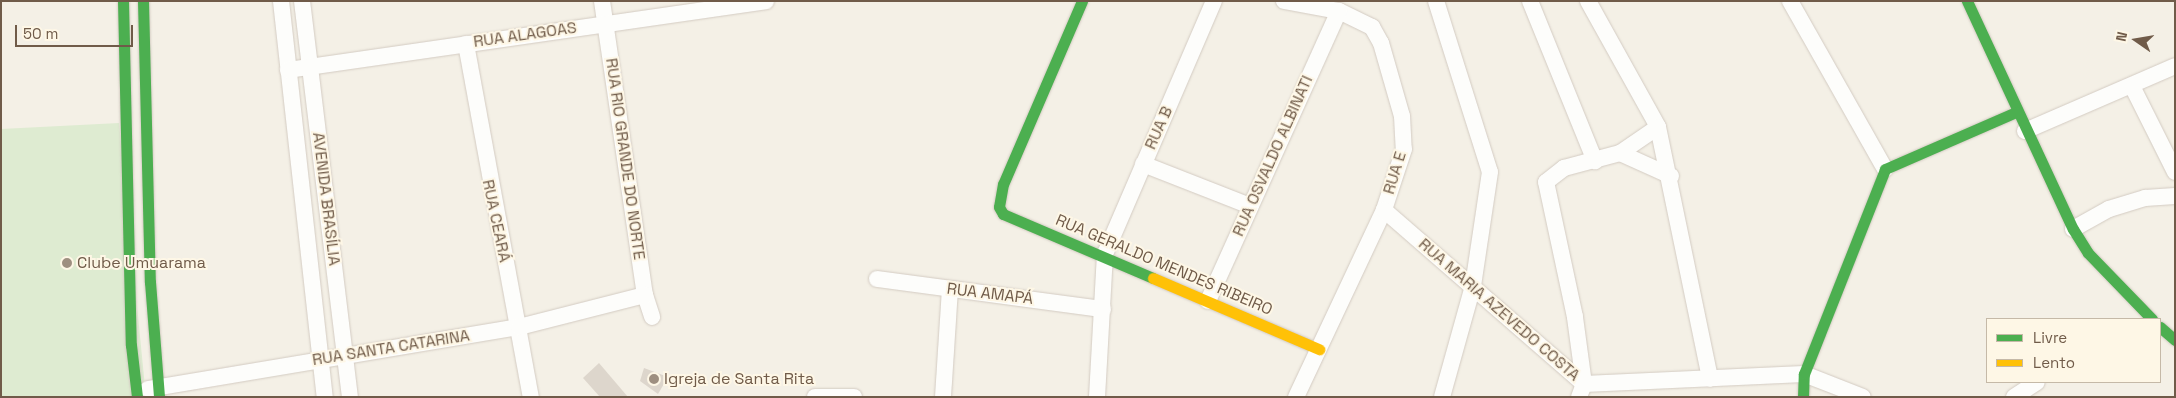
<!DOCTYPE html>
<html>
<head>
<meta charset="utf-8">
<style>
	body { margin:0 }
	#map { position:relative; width:2176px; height:398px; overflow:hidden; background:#f4f0e6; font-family:"Space Grotesk",sans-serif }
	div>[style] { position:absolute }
	.green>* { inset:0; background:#deebd1 }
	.building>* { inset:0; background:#ddd6cc }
	.roads { filter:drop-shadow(0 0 1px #d3cbc2) drop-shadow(0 0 1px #d3cbc2) }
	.street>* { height:16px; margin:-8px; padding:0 8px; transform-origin:8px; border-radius:8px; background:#fdfdfb }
	.fast>* { height:11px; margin:-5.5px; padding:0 5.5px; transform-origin:5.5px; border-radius:5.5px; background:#4caf50 }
	.slow>* { height:11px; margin:-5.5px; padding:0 5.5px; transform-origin:5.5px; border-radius:5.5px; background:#ffc107 }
	.dots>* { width:14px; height:14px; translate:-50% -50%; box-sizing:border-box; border:2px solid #fef7e6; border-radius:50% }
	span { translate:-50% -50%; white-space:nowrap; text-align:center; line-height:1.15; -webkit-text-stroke:4px #fef7e6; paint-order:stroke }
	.street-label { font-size:16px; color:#705b49 }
	.poi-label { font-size:16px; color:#705b49 }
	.left { translate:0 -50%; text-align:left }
	.frame { position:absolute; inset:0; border:2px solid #705b49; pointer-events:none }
	.legend { position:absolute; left:1986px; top:318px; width:175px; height:65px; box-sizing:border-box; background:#fef7e6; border:1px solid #c5b9a7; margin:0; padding:6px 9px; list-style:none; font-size:15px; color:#705b49 }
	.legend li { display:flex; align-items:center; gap:10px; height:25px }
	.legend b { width:25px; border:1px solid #c5b9a7 }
	.north { position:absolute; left:2111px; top:15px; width:50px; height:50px; -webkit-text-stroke:4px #fef7e6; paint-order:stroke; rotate:283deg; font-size:14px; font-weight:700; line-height:20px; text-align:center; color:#705b49 }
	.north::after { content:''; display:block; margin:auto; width:18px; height:22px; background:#705b49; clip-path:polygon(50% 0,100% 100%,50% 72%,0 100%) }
	.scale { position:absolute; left:15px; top:25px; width:118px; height:22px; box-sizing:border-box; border:2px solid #705b49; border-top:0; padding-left:6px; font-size:15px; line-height:18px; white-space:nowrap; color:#705b49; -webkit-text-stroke:4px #fef7e6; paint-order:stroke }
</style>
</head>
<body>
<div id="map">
	<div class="green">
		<i style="clip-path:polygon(119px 123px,146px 397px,1px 397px,1px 129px)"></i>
	</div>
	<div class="building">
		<i style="clip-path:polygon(599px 363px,628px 397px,600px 397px,583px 378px)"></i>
		<i style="clip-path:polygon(644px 368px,668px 377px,658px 394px,640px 381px)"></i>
	</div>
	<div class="roads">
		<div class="street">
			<i style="left:281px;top:1px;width:398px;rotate:83.7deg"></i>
			<i style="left:302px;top:1px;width:399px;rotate:83.1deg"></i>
			<i style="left:602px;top:1px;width:297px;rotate:81.7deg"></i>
			<i style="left:645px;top:295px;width:23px;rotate:72deg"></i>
			<i style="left:1284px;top:1px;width:56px;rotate:10.3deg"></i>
			<i style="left:1339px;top:11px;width:37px;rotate:26deg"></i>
			<i style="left:1372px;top:27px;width:18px;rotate:61deg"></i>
			<i style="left:1381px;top:43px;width:76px;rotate:74deg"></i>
			<i style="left:1402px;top:116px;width:33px;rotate:87deg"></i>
			<i style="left:1404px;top:149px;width:64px;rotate:108.2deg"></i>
			<i style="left:1384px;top:210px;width:207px;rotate:115.2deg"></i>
			<i style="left:1436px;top:1px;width:179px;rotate:72.5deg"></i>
			<i style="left:1490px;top:172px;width:115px;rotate:98.5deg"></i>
			<i style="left:1473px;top:286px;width:115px;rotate:105.6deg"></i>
			<i style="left:1530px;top:1px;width:173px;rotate:67.9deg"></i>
			<i style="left:1588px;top:1px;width:144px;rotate:60.9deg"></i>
			<i style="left:1658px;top:127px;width:257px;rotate:78.3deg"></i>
			<i style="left:1790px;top:1px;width:193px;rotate:60.5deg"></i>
			<i style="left:466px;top:44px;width:359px;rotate:79.6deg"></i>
			<i style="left:288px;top:70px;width:483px;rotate:-8.2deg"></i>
			<i style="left:2132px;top:86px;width:96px;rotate:63.4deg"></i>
			<i style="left:1658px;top:127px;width:46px;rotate:145.6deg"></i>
			<i style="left:1620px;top:153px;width:56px;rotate:24.3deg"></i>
			<i style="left:2025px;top:131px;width:163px;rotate:-23.4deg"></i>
			<i style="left:1143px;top:164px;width:115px;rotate:21.4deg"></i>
			<i style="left:1384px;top:210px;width:265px;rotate:41deg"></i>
			<i style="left:1584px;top:384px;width:220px;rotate:-2.6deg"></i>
			<i style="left:1804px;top:374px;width:63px;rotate:21.3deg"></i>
			<i style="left:2073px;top:229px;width:41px;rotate:-29.1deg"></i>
			<i style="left:2109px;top:209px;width:38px;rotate:-17deg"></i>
			<i style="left:2145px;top:198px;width:30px;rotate:-4deg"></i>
			<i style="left:877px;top:279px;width:228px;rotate:7.6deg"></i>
			<i style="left:1208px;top:301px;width:318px;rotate:-65.7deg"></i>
			<i style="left:148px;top:389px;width:376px;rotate:-9.5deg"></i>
			<i style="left:519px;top:327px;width:130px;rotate:-14.3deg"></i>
			<i style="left:815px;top:397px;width:39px"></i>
			<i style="left:943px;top:397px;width:108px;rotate:-86.3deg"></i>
			<i style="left:1097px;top:397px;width:143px;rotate:-86.8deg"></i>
			<i style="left:1105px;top:254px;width:275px;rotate:-66.7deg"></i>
			<i style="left:1579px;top:397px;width:14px;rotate:-69deg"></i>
			<i style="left:1584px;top:384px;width:68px;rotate:-97.7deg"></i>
			<i style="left:1575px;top:317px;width:138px;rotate:-102.1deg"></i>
			<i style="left:1546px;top:182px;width:23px;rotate:-38deg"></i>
			<i style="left:1564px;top:168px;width:58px;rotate:-15deg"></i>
			<i style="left:2014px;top:397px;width:27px;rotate:-33deg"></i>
		</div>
		<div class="fast">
			<i style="left:123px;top:1px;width:344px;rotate:88.7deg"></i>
			<i style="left:131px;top:345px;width:52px;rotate:83.4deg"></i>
			<i style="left:143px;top:1px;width:281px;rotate:88.6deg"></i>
			<i style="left:150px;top:282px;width:115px;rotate:85.5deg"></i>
			<i style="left:1082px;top:1px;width:199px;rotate:113.3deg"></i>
			<i style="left:1003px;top:184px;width:23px;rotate:100deg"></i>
			<i style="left:999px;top:207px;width:8px;rotate:60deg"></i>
			<i style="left:1003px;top:214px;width:163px;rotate:23.1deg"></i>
			<i style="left:1967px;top:1px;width:251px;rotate:65.1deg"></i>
			<i style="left:2073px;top:229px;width:28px;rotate:58deg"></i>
			<i style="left:2088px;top:253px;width:92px;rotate:45.9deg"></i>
			<i style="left:2160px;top:327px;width:20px;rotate:41deg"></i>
			<i style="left:1803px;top:397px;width:23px;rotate:-88deg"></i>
			<i style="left:1804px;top:374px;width:220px;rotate:-68.4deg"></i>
			<i style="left:1885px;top:169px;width:143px;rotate:-23.5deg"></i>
		</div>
		<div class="slow">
			<i style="left:1153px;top:278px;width:181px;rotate:23.2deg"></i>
		</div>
	</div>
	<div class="dots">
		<i style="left:67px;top:263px;background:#9e8f80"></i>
		<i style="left:654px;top:379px;background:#9e8f80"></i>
	</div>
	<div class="street-label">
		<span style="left:525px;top:35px;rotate:-8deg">RUA ALAGOAS</span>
		<span style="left:1159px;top:128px;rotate:-66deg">RUA B</span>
		<span style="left:1273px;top:156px;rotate:-66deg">RUA OSVALDO ALBINATI</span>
		<span style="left:625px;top:159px;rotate:82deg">RUA RIO GRANDE DO NORTE</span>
		<span style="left:1395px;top:173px;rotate:-73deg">RUA E</span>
		<span style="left:326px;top:199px;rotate:83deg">AVENIDA BRASÍLIA</span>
		<span style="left:496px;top:221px;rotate:78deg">RUA CEARÁ</span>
		<span style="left:1164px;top:265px;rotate:23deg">RUA GERALDO MENDES RIBEIRO</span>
		<span style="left:990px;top:294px;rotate:7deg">RUA AMAPÁ</span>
		<span style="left:1499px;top:310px;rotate:41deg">RUA MARIA AZEVEDO COSTA</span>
		<span style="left:391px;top:348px;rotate:-9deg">RUA SANTA CATARINA</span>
	</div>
	<div class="poi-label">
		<span class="left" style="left:77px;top:263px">Clube Umuarama</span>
		<span class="left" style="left:664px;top:379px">Igreja de Santa Rita</span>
	</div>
	<div class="frame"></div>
	<ul class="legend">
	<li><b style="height:6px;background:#4caf50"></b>Livre</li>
	<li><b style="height:6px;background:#ffc107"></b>Lento</li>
	</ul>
	<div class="north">N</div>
	<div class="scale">50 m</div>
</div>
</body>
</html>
